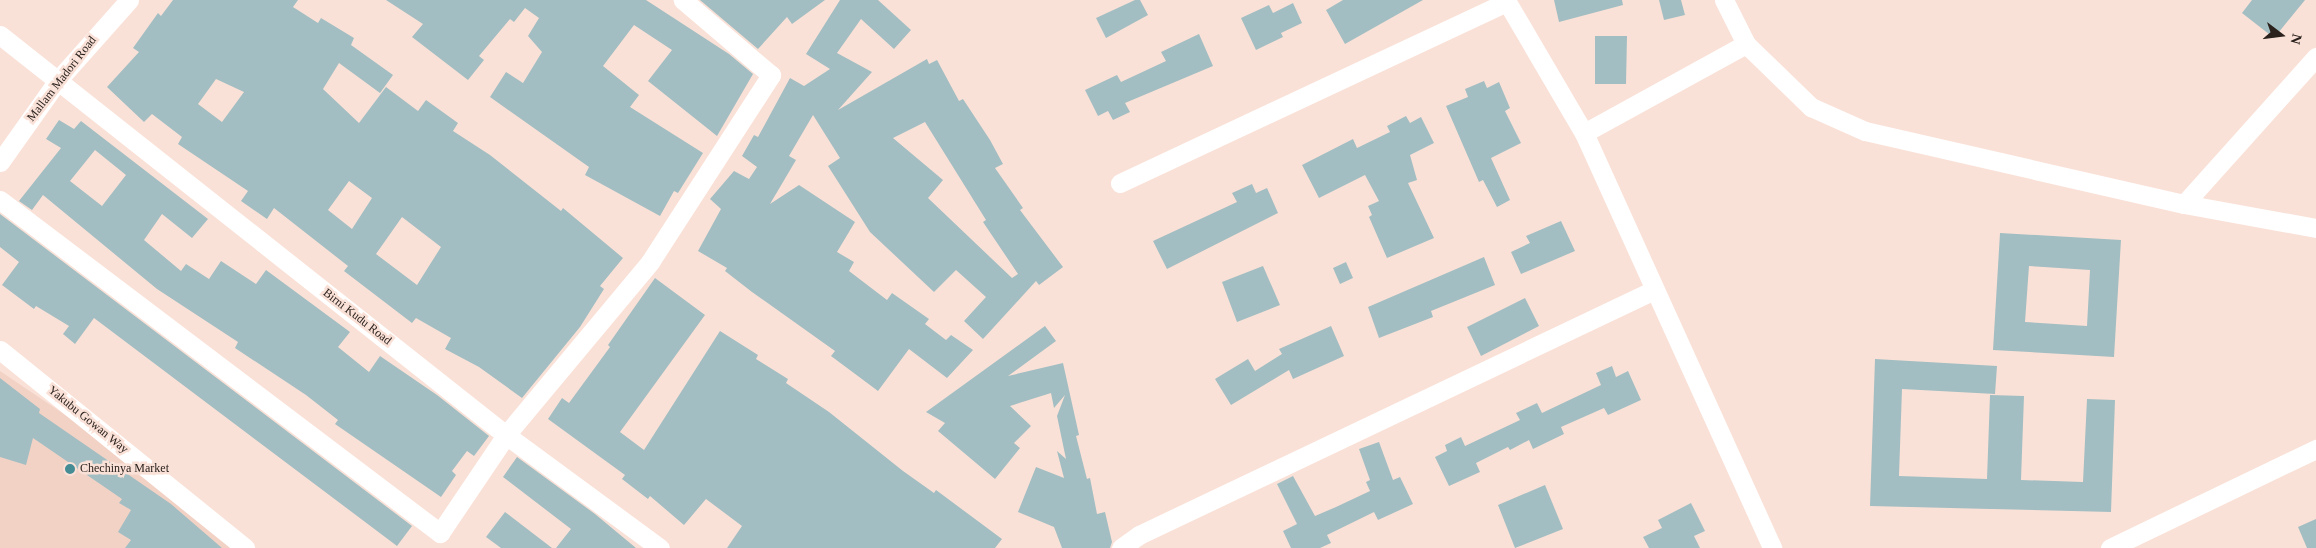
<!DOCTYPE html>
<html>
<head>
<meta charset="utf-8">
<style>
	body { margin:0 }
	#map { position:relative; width:2316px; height:548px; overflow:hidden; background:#fae1d7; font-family:"Times New Roman",serif }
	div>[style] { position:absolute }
	.built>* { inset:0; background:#f3d2c6 }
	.building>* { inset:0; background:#a2bec2 }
	.minor>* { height:19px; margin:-9.5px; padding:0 9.5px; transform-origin:9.5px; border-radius:9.5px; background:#fff }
	.dots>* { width:14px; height:14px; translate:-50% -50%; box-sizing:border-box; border:2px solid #fae1d7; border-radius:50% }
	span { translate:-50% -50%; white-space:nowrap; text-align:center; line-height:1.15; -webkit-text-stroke:5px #fae1d7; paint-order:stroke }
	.street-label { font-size:12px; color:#2b221e }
	.poi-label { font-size:12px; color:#2b221e }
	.left { translate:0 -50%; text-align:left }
	.north { position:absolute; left:2256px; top:10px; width:50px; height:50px; -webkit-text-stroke:4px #fae1d7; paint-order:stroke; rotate:105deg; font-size:14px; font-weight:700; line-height:20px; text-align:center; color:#2b221e }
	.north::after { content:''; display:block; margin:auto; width:18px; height:22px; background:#2b221e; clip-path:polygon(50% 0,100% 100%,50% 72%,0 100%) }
</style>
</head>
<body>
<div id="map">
	<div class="built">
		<i style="clip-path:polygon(0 371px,95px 435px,235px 548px,0 548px)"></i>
	</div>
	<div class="building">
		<i style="clip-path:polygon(evenodd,173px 0,298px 0,293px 7px,318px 23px,321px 18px,354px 38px,351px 45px,393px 75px,380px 93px,339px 63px,323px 89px,359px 123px,386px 87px,418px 111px,426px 100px,458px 123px,453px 131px,490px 155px,561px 211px,563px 208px,623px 258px,600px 286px,604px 289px,580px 327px,522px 398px,479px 367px,445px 349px,451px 338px,416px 318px,412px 323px,344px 271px,348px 266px,274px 208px,267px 219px,241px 201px,248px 191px,178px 144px,182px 137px,152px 114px,144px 122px,107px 87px,139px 52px,133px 48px,158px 13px,161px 16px,173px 0,216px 79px,244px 92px,222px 122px,198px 104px,216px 79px,173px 0,349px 181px,372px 198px,352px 229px,328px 210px,349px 181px,173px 0,402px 217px,441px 247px,417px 285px,376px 254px,402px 217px)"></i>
		<i style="clip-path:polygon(386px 0,646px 0,729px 54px,753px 74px,717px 136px,648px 81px,672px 50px,634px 25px,603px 66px,639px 95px,630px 107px,703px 153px,678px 193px,674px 191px,660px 216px,585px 175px,589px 167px,490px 97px,506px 72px,523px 83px,542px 52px,528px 36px,539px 18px,525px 8px,514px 22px,510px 19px,479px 56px,484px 60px,468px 80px,412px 37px,423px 24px)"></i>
		<i style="clip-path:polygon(700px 0,825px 0,792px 24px,787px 17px,758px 49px)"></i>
		<i style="clip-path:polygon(evenodd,840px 0,878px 0,911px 30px,894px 49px,861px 19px,837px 53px,872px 72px,838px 110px,927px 59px,929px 64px,937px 60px,959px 101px,963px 99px,990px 140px,1003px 164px,995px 168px,1023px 208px,1020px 210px,1063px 267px,1039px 285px,1036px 281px,983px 339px,964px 321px,986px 297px,956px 270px,934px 292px,870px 232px,828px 166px,840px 158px,813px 115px,789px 156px,796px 160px,770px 204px,799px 185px,855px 222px,837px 252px,854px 262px,849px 271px,887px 300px,892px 293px,929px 319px,925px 324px,946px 340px,951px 335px,973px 350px,947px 378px,909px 349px,878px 391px,831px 356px,835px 351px,752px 292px,725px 271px,727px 268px,698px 251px,721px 209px,710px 199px,734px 171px,749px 179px,757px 167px,742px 156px,754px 135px,758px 137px,790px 78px,804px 86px,830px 69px,806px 54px,840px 0,925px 122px,986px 220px,983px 222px,1018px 274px,1012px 278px,928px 198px,943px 180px,893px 138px,925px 122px)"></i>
		<i style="clip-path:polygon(1135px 0,1140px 0,1148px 15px,1106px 38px,1096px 18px)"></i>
		<i style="clip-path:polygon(1343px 0,1423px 0,1345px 44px,1326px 10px)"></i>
		<i style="clip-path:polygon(1554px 0,1622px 0,1623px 5px,1559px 22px)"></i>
		<i style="clip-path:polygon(1659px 0,1681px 0,1685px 15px,1664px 20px)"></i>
		<i style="clip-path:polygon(2252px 0,2305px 0,2274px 38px,2242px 13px)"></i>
		<i style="clip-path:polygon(1293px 3px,1302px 23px,1281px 33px,1283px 37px,1256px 50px,1241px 18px,1269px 5px,1273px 13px)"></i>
		<i style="clip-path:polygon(1199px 34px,1213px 66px,1125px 103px,1130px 112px,1113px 120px,1108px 111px,1098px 116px,1085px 90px,1117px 75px,1121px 82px,1166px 61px,1161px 52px)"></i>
		<i style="clip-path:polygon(1595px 36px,1627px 36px,1626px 84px,1595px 84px)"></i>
		<i style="clip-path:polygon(1484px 81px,1487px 88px,1499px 82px,1510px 108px,1505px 111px,1521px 143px,1491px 158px,1510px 200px,1497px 207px,1483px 180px,1479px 182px,1446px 106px,1468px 97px,1465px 89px)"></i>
		<i style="clip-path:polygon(1406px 116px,1410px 123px,1421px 117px,1434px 143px,1410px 155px,1417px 180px,1408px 183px,1434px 238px,1387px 258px,1369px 217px,1372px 215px,1368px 206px,1379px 201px,1365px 175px,1319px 198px,1302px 165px,1353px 139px,1357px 148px,1390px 132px,1387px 126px)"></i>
		<i style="clip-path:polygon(evenodd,59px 120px,74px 129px,81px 121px,208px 219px,192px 238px,162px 214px,144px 240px,181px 271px,186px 264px,209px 279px,221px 261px,256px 284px,266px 270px,350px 332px,338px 347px,369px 372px,380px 356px,437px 395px,489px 436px,474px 456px,467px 451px,452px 471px,456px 475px,441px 497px,335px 424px,338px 420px,306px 395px,235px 348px,238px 342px,157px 289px,43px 195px,32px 210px,19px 201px,61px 148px,46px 139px,59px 120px,95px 150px,126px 175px,102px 206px,70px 181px,95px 150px)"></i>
		<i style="clip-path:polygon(1252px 184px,1256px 193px,1267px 188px,1278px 213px,1167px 269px,1153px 241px,1237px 202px,1232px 193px)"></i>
		<i style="clip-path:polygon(0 214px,412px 526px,397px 546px,94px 318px,75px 344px,63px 334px,69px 326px,36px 306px,34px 309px,2px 285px,19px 262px,0 247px)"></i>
		<i style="clip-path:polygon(1561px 221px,1575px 251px,1521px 274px,1511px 252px,1530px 243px,1526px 236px)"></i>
		<i style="clip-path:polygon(evenodd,2000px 233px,2121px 240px,2114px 357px,1993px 350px,2000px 233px,2029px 266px,2090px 270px,2087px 326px,2025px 322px,2029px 266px)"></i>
		<i style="clip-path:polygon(1484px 257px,1495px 285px,1431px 311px,1433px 317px,1379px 338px,1368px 307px)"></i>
		<i style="clip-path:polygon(1346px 262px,1353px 278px,1340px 284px,1333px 268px)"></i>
		<i style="clip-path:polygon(1263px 266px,1280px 305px,1237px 322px,1222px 282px)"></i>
		<i style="clip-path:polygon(655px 278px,705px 315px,620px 432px,644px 450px,720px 331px,758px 355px,756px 359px,788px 379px,786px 383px,829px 412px,903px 471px,934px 493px,936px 490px,1002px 539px,995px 548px,727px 548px,742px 526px,706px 499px,684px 525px,650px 496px,648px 499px,622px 479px,625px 475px,548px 419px,562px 398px,569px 403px,610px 347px,608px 345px)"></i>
		<i style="clip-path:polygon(1525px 298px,1539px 326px,1481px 356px,1467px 327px)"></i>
		<i style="clip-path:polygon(1045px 326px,1056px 341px,1008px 376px,1063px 363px,1079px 435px,1076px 436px,1087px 479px,1090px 478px,1097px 514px,1105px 512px,1112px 542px,1110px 548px,1062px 548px,1054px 527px,1018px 512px,1036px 467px,1064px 478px,1057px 451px,1066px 459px,1057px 416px,1065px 395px,1054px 408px,1051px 393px,1010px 406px,1031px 426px,1014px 443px,1020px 448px,995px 479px,938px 431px,945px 423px,926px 412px)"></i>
		<i style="clip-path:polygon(1331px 326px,1344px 356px,1293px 379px,1289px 370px,1231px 405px,1215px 379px,1248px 359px,1255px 371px,1282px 354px,1279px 349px)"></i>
		<i style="clip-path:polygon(1875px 359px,1997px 366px,1995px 394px,1902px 389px,1899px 476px,1987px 479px,1990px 395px,2024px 396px,2021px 480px,2083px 482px,2087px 399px,2115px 400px,2111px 512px,1870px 506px)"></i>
		<i style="clip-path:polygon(1612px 366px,1616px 377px,1628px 371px,1641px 400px,1608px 415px,1604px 408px,1561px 427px,1564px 434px,1533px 449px,1529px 440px,1510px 450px,1508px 447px,1476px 463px,1480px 472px,1449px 486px,1435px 457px,1447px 451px,1445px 445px,1461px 437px,1465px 446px,1520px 420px,1516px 413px,1537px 403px,1542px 413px,1601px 385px,1596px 373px)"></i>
		<i style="clip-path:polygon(0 378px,40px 409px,39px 413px,171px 504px,222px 548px,125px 548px,131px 540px,118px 532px,131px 510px,119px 503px,122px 499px,33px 438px,26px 465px,0 457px)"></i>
		<i style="clip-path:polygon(1379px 442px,1393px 480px,1400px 477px,1413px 504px,1378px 520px,1374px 512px,1327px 535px,1331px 543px,1320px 548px,1291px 548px,1283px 531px,1297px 524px,1277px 484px,1293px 476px,1315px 516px,1336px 507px,1370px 491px,1366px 482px,1370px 480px,1359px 449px)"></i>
		<i style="clip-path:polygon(517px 457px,595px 514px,636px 548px,556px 548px,571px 529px,503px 477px)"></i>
		<i style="clip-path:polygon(1545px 485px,1563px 529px,1515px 548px,1498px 505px)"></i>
		<i style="clip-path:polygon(1691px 503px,1705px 531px,1694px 536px,1700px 548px,1649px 548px,1643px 537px,1662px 528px,1658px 520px)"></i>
		<i style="clip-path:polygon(505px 512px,552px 548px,501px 548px,486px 537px)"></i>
		<i style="clip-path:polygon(2316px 519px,2316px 548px,2307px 548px,2298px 527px)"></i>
	</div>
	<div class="minor">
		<i style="left:1724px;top:0;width:49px;rotate:63.4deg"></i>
		<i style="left:1746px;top:44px;width:91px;rotate:44.1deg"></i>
		<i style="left:1811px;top:107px;width:59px;rotate:24deg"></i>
		<i style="left:1865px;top:131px;width:327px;rotate:12.9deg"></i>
		<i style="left:2184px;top:204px;width:134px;rotate:10.3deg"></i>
		<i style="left:0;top:35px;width:645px;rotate:38.33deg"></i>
		<i style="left:506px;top:435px;width:191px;rotate:36.3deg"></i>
		<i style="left:1584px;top:133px;width:185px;rotate:-28.8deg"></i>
		<i style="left:0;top:162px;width:100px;rotate:-54.7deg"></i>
		<i style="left:58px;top:80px;width:107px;rotate:-48.4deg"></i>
		<i style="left:1120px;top:183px;width:427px;rotate:-25.1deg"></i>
		<i style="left:1507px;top:2px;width:152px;rotate:59.6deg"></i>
		<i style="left:1584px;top:133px;width:456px;rotate:65.6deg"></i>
		<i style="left:0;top:200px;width:552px;rotate:37.12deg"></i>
		<i style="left:440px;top:533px;width:118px;rotate:-56deg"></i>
		<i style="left:506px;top:435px;width:225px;rotate:-50.2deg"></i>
		<i style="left:650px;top:262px;width:223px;rotate:-57.1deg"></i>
		<i style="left:771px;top:75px;width:116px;rotate:-139.6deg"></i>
		<i style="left:2184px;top:204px;width:198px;rotate:-48.1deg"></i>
		<i style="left:0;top:350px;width:315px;rotate:38.9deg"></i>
		<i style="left:1121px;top:548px;width:22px;rotate:-36deg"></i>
		<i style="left:1139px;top:535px;width:570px;rotate:-25.44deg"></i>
		<i style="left:2110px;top:548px;width:229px;rotate:-25.7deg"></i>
	</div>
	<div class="dots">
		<i style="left:70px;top:469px;background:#458c95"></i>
	</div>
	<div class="street-label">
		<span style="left:62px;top:79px;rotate:-52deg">Mallam Madori Road</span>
		<span style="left:357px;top:317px;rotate:38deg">Birni Kudu Road</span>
		<span style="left:88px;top:420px;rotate:39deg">Yakubu Gowan Way</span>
	</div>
	<div class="poi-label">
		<span class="left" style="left:80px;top:469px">Chechinya Market</span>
	</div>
	<div class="north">N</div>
</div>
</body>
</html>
